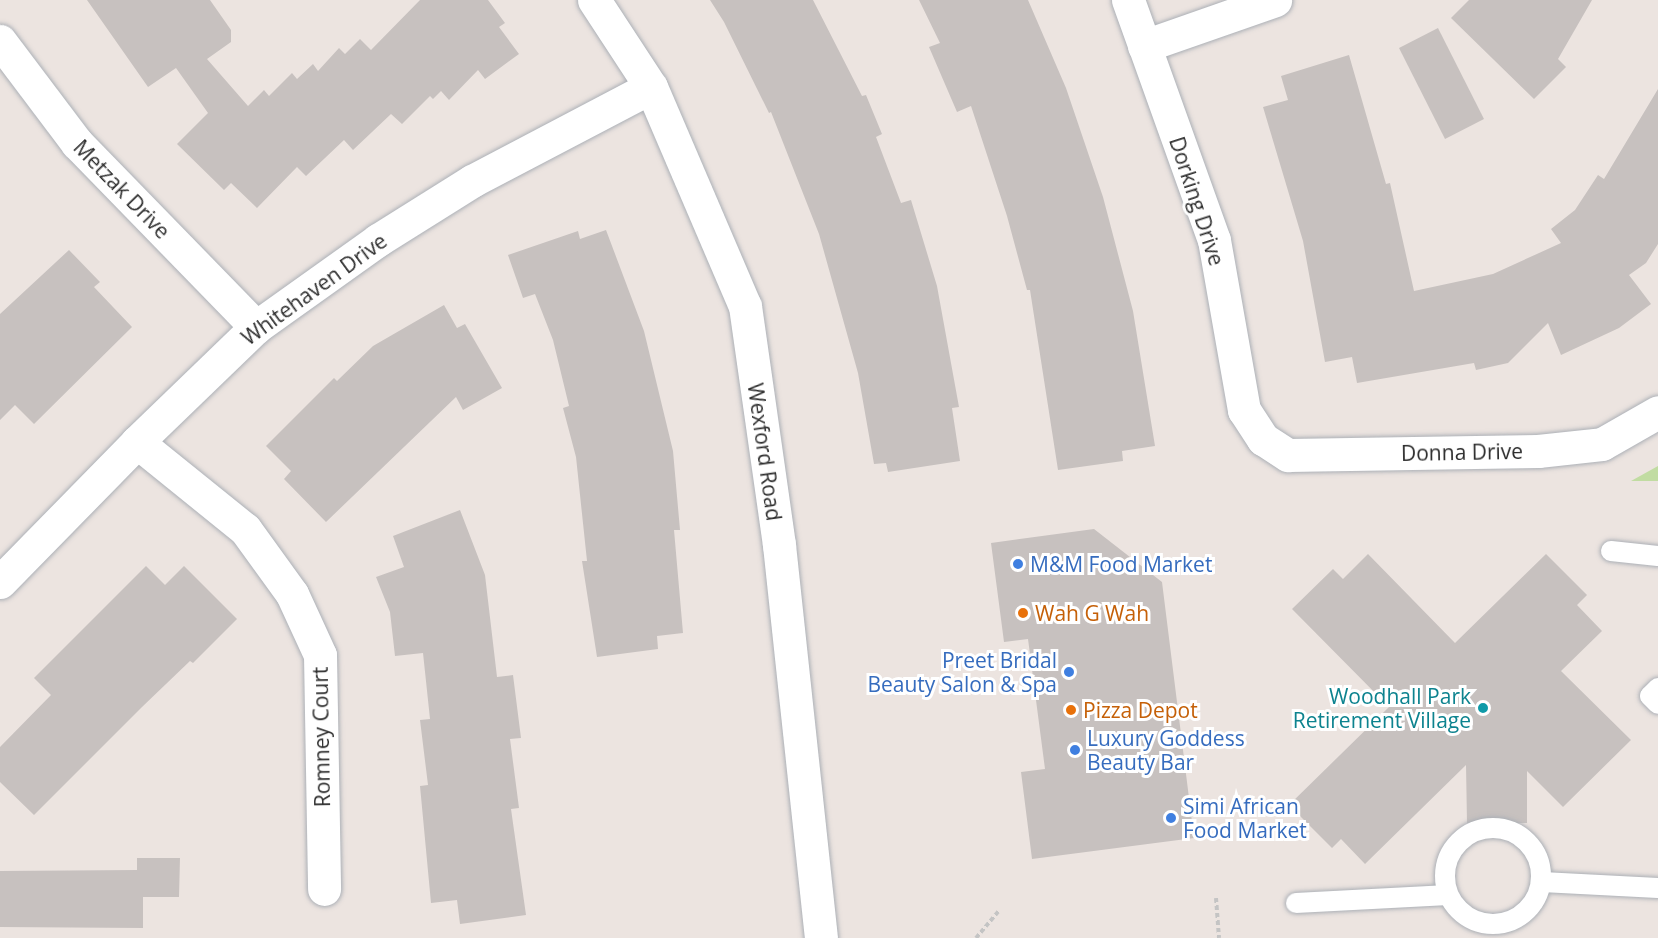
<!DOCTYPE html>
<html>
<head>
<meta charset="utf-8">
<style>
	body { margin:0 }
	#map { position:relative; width:1658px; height:938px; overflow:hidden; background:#ece4e0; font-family:"Open Sans",sans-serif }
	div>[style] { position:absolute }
	.green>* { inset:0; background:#c1dca2 }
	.building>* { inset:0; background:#c7c1bf }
	.path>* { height:4px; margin-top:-2px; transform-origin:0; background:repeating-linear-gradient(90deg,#c4c4c4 0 4.5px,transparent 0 7.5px) }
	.roads { filter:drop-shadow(0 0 2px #acb0b6) drop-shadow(0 0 2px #acb0b6) }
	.lane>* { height:20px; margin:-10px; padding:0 10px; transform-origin:10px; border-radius:10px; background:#fff }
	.lane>.ring { margin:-10px; padding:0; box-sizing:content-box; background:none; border:20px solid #fff; border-radius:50% }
	.street>* { height:33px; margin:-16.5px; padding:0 16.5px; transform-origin:16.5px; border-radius:16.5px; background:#fff }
	.secondary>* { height:33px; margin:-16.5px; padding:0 16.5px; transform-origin:16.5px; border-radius:16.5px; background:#fff }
	.dots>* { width:16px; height:16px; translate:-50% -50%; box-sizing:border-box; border:3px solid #fff; border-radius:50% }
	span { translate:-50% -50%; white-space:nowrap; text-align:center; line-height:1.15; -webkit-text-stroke:6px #fff; paint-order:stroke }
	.street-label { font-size:21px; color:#2c2c2c }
	.shop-label { font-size:21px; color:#366cbe }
	.left { translate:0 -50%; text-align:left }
	.right { translate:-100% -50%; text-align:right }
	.food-label { font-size:21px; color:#c56008 }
	.culture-label { font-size:21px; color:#0d838f }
</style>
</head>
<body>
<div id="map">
	<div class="green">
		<i style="clip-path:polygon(1658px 466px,1658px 481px,1631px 481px)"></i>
	</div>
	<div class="building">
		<i style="clip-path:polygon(87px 0,210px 0,231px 30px,231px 42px,207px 59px,248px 106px,264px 90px,269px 96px,292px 73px,297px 79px,313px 64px,318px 71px,339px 48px,345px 54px,360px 39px,371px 50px,420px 0,488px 0,505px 23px,499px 27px,519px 54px,485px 79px,478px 70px,449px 100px,441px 91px,433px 99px,430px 96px,402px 124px,391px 114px,353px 150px,344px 140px,306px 176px,297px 167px,257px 208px,231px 183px,224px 190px,177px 144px,208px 113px,176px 68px,148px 87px)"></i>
		<i style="clip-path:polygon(710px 0,813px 0,862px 96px,866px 95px,882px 134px,876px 137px,901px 203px,911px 200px,937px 286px,959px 407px,952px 408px,960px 461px,888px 472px,886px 463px,874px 464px,858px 373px,819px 234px,771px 112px,769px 113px,724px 22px)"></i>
		<i style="clip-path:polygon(919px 0,1028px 0,1066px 88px,1103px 197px,1133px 311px,1155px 446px,1122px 451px,1123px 461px,1058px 470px,1030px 290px,1027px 290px,1007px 216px,971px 106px,957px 112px,929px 47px,940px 43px)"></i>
		<i style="clip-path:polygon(1469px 0,1592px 0,1558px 59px,1566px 67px,1534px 99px,1451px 18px)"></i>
		<i style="clip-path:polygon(1438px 28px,1484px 119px,1445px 139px,1399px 48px)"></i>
		<i style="clip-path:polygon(1349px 55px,1386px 184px,1390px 183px,1414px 291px,1493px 274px,1561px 243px,1551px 229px,1575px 210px,1598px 175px,1604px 179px,1658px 89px,1658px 244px,1646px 263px,1629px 275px,1651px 304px,1619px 328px,1561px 355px,1548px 323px,1508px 363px,1476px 370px,1474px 363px,1357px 383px,1352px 357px,1325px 362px,1303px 241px,1263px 107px,1288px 100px,1281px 76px)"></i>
		<i style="clip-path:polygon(606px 230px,644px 331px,673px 451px,680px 530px,674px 530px,683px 633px,657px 636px,658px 649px,597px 657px,582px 561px,587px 561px,576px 457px,563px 408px,569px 406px,553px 340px,535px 294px,523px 298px,508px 255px,578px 231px,580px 239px)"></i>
		<i style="clip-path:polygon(69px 250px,100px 282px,94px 287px,132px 327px,34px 424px,15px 405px,0 420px,0 314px)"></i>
		<i style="clip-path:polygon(444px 305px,457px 328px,465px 324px,502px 388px,463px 410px,456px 397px,326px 522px,284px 479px,291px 471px,266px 446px,334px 378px,337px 381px,373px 346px)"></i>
		<i style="clip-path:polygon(460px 510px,485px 575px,497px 677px,513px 675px,521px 738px,510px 739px,519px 808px,511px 809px,526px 915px,460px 924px,457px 900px,431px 903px,420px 786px,428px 785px,420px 720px,430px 719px,423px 653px,395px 656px,390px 612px,376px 577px,404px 567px,393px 536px)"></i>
		<i style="clip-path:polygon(1094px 529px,1162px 582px,1194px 838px,1032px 859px,1021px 772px,1045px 769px,1028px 639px,1004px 642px,991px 543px)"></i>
		<i style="clip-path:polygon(1368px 554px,1455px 643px,1546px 554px,1587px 595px,1577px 605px,1602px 631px,1561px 671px,1631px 740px,1563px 807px,1527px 771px,1527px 823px,1467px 823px,1466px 765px,1365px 864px,1341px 839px,1332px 848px,1289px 805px,1389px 707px,1292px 609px,1333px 569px,1343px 579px)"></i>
		<i style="clip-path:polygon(146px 566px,165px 585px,184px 566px,237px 619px,193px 663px,190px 661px,142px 707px,34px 815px,0 782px,0 747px,51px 695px,34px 678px)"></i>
		<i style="clip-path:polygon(137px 858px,180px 858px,179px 897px,143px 897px,143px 928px,0 927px,0 871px,137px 870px)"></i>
	</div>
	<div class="path">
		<i style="left:1216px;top:898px;width:40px;rotate:85.7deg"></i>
		<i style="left:976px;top:938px;width:35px;rotate:-50deg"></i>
	</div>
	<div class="roads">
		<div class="lane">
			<i style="left:1611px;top:551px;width:47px;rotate:6.1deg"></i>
			<i style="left:1658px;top:688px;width:11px;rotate:135deg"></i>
			<i style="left:1650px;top:696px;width:11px;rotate:45deg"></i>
			<i class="ring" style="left:1445px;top:828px;width:76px;height:76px"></i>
			<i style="left:1542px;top:882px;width:116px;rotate:3deg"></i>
			<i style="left:1296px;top:903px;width:152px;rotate:-3deg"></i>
		</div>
		<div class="street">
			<i style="left:1128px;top:0;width:255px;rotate:70.3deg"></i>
			<i style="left:1214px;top:240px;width:173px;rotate:80deg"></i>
			<i style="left:1244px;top:410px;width:35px;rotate:57deg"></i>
			<i style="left:1263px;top:439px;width:30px;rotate:33deg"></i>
			<i style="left:1288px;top:455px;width:250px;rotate:-0.9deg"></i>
			<i style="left:1538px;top:451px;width:64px;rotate:-6.2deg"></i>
			<i style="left:1602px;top:444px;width:64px;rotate:-29.7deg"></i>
			<i style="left:0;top:41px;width:128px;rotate:53deg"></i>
			<i style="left:77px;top:143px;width:257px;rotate:45.8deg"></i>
			<i style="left:1144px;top:46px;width:139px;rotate:-19.3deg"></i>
			<i style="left:137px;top:442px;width:139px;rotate:38.9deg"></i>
			<i style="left:245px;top:529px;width:80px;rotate:54.1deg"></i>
			<i style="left:292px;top:594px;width:67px;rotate:65.3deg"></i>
			<i style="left:320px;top:655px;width:234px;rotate:89deg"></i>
			<i style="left:0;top:582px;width:196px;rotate:-45.6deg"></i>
			<i style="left:137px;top:442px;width:165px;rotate:-44deg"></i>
			<i style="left:256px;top:327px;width:150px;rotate:-35.5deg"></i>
			<i style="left:378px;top:240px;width:111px;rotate:-32.1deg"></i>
			<i style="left:472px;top:181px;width:202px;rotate:-27.7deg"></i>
		</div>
		<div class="secondary">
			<i style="left:594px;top:0;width:104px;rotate:56.8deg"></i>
			<i style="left:651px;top:87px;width:238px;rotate:66.8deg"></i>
			<i style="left:745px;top:306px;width:241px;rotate:81.9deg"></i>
			<i style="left:779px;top:545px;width:395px;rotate:83.9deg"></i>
		</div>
	</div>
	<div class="dots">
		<i style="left:1018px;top:564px;background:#3f7fe0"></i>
		<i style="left:1023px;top:613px;background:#e8710a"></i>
		<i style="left:1069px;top:672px;background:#3f7fe0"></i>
		<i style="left:1483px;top:708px;background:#0f9aa8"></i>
		<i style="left:1071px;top:710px;background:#e8710a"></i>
		<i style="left:1075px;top:750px;background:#3f7fe0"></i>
		<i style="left:1171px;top:818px;background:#3f7fe0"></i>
	</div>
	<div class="street-label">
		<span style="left:122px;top:189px;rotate:46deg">Metzak Drive</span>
		<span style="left:1197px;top:201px;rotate:72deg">Dorking Drive</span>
		<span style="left:314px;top:289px;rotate:-36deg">Whitehaven Drive</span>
		<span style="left:765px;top:452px;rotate:82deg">Wexford Road</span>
		<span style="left:1462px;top:452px;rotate:-1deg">Donna Drive</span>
		<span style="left:321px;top:737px;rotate:-91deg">Romney Court</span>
	</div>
	<div class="shop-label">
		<span class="left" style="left:1030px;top:564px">M&amp;M Food Market</span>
		<span class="right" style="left:1057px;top:672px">Preet Bridal<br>Beauty Salon &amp; Spa</span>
		<span class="left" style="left:1087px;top:750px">Luxury Goddess<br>Beauty Bar</span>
		<span class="left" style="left:1183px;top:818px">Simi African<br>Food Market</span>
	</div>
	<div class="food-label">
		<span class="left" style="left:1035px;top:613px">Wah G Wah</span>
		<span class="left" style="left:1083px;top:710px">Pizza Depot</span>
	</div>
	<div class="culture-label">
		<span class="right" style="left:1471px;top:708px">Woodhall Park<br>Retirement Village</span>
	</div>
</div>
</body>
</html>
